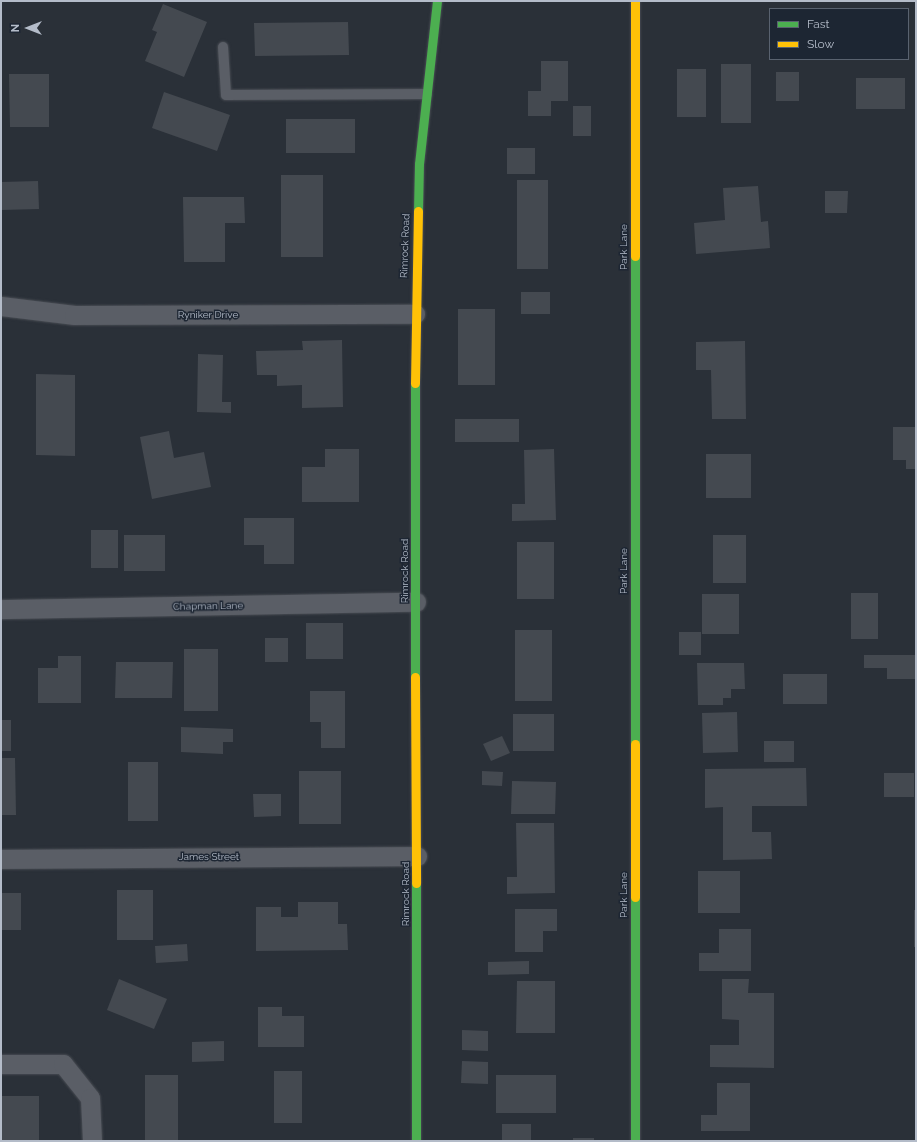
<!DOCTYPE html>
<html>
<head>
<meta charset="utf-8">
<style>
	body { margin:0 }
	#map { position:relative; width:917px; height:1142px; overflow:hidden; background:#2a3038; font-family:Raleway,sans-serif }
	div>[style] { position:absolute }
	.building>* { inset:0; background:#444950 }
	.roads { filter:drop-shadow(0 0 1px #484c53) drop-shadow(0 0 1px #484c53) }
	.lane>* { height:10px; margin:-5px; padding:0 5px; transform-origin:5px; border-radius:5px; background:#5a5e66 }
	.street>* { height:19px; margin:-9.5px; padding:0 9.5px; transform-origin:9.5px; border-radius:9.5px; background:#5a5e66 }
	.fast>* { height:9px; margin:-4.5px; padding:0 4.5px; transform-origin:4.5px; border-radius:4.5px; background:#4caf50 }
	.slow>* { height:9px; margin:-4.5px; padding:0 4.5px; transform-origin:4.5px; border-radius:4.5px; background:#ffc107 }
	span { translate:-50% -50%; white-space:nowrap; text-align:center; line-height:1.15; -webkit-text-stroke:3px #1d2633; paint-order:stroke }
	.street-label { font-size:10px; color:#b4bcc9 }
	.frame { position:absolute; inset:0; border:2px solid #b4bcc9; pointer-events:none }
	.legend { position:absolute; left:769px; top:8px; width:140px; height:52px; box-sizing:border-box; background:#1d2633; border:1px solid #59626f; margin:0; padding:5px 7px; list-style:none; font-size:12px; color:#b4bcc9 }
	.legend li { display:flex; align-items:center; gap:8px; height:20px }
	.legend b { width:20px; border:1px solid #59626f }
	.north { position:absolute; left:8px; top:8px; width:40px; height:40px; -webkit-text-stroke:3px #1d2633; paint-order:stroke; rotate:270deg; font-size:11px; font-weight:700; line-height:16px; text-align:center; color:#b4bcc9 }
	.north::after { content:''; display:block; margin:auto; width:14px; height:18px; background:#b4bcc9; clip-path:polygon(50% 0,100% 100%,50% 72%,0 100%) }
</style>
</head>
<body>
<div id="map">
	<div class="building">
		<i style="clip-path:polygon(163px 4px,207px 22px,184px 77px,145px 61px,157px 32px,152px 30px)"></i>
		<i style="clip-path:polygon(348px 22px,349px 55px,255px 56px,254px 23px)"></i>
		<i style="clip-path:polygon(541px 61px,568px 61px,568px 101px,551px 101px,551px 116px,528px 116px,528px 91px,541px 91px)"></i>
		<i style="clip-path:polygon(721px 64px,751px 64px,751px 123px,721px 123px)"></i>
		<i style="clip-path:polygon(677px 69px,706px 69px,706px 117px,677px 117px)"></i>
		<i style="clip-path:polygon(776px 72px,799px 72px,799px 101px,776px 101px)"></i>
		<i style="clip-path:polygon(9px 74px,49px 74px,49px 127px,10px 127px)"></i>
		<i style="clip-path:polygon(856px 78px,905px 78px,905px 109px,856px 109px)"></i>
		<i style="clip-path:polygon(164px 92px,230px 115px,217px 151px,152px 128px)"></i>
		<i style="clip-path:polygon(573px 106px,591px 106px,591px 136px,573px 136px)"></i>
		<i style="clip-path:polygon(286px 119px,355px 119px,355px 153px,286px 153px)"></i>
		<i style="clip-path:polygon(507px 148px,535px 148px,535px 174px,507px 174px)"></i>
		<i style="clip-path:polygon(281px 175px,323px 175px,323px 257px,281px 257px)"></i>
		<i style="clip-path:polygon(517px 180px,548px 180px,548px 269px,517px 269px)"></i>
		<i style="clip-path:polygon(38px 181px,39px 209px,1px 210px,1px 182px)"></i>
		<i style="clip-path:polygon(758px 186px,761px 222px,768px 221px,770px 248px,696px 254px,694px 223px,725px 220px,723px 188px)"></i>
		<i style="clip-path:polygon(825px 191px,848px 191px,847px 213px,825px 213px)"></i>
		<i style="clip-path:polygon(183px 197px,244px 197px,245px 223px,225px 223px,225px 262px,184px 262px)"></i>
		<i style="clip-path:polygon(521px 292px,550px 292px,550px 314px,521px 314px)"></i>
		<i style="clip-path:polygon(458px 309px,495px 309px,495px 385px,458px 385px)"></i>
		<i style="clip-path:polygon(342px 340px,343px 407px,302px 408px,302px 385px,277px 386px,277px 375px,257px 375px,256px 351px,303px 350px,302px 341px)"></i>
		<i style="clip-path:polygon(745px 341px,746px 419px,712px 419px,711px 370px,696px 370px,696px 342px)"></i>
		<i style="clip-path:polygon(198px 354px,223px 355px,222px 402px,231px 402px,231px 413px,197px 412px)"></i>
		<i style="clip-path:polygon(36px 374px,75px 375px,75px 456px,36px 455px)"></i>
		<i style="clip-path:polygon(455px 419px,519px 419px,519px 442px,455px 442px)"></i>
		<i style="clip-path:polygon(893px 427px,916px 427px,916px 469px,906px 469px,906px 460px,893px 460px)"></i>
		<i style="clip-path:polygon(169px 431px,174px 458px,204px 452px,211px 487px,152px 499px,140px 437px)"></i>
		<i style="clip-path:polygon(325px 449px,359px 449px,359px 502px,302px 502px,302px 467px,325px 467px)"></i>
		<i style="clip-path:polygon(554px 449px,556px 520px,512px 521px,512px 504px,525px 504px,524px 450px)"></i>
		<i style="clip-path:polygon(706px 454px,751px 454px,751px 498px,706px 498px)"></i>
		<i style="clip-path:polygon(244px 518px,294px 518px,294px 564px,264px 564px,264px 545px,244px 545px)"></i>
		<i style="clip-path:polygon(91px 530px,118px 530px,118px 568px,91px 568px)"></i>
		<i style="clip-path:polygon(124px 535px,165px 535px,165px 571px,124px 571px)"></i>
		<i style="clip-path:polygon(713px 535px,746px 535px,746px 583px,713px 583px)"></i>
		<i style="clip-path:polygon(517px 542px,554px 542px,554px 599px,517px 599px)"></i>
		<i style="clip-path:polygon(851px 593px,878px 593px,878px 639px,851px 639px)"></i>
		<i style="clip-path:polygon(702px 594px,739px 594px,739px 634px,702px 634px)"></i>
		<i style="clip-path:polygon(306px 623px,343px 623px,343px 659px,306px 659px)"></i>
		<i style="clip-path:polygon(515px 630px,552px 630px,552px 701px,515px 701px)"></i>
		<i style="clip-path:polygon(679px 632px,701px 632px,701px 655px,679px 655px)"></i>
		<i style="clip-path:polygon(265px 638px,288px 638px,288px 662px,265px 662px)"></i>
		<i style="clip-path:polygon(184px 649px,218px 649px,218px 711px,184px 711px)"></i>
		<i style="clip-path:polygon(864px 655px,916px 655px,916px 679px,887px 679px,887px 668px,864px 668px)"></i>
		<i style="clip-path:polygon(58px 656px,81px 656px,81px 703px,38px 703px,38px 668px,58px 668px)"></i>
		<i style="clip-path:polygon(116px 662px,173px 662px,172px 698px,115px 698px)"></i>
		<i style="clip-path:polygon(697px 663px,744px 663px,745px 689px,731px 689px,731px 698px,723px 698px,723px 705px,698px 705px)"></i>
		<i style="clip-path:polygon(783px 674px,827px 674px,827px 704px,783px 704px)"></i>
		<i style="clip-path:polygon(310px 691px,345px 691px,345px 748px,321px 748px,321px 722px,310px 722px)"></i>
		<i style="clip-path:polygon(737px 712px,738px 752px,703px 753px,702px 713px)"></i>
		<i style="clip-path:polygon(513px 714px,554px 714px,554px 751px,513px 751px)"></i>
		<i style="clip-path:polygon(1px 720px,11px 720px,11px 751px,1px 751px)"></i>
		<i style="clip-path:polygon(181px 727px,233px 729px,233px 742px,223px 742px,223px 754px,181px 752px)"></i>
		<i style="clip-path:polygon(502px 736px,510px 753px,491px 761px,483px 744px)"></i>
		<i style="clip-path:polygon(764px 741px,794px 741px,794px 762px,764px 762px)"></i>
		<i style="clip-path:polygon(1px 758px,15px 758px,16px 815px,1px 815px)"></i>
		<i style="clip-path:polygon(128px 762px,158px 762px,158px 821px,128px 821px)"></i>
		<i style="clip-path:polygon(806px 768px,807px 806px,752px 806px,752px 832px,771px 832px,772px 859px,723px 860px,723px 807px,705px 808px,705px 769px)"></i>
		<i style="clip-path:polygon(299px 771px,341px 771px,341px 824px,299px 824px)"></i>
		<i style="clip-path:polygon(482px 771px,503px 772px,502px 786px,482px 785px)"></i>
		<i style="clip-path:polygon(884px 773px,914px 773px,914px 797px,884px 797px)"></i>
		<i style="clip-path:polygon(512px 781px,556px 782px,555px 814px,511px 814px)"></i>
		<i style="clip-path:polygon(253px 794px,281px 794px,281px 816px,254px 817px)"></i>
		<i style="clip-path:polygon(516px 823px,554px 823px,555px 893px,507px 894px,507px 877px,517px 877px)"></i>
		<i style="clip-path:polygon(698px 871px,740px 871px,740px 913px,698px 913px)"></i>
		<i style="clip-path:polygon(117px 890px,153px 890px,153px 940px,117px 940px)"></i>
		<i style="clip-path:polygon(1px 893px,21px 893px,21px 930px,1px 930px)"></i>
		<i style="clip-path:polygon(298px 902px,338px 902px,338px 924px,347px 924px,348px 950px,256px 951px,256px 907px,281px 907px,281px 917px,298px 917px)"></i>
		<i style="clip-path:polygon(515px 909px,557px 909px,557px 931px,543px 931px,543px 952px,515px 952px)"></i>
		<i style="clip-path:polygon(914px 910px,916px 910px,916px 947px,914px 947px)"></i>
		<i style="clip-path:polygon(719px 929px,751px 929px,751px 971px,699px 971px,699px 953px,719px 953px)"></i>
		<i style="clip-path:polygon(187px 944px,188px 961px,156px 963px,155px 946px)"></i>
		<i style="clip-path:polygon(529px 961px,529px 974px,488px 975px,488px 962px)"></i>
		<i style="clip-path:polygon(119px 979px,167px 999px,154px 1029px,107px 1010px)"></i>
		<i style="clip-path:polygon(722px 979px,749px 979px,748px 993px,774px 993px,774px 1068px,710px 1067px,710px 1045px,739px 1045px,739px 1020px,722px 1019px)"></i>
		<i style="clip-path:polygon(517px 981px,555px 981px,555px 1033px,516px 1033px)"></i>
		<i style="clip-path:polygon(258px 1007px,282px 1007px,282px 1016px,304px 1016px,304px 1047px,258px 1047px)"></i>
		<i style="clip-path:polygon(462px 1030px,488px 1031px,488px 1051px,462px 1050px)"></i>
		<i style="clip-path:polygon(224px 1041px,224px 1061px,192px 1062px,192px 1042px)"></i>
		<i style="clip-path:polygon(462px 1061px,488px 1062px,488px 1084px,461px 1083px)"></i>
		<i style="clip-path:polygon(274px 1071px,302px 1071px,302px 1123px,274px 1123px)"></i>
		<i style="clip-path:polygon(145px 1075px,178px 1075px,178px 1141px,145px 1141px)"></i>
		<i style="clip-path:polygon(496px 1075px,556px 1075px,556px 1113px,496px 1113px)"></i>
		<i style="clip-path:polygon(717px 1083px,750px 1083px,750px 1131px,701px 1131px,701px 1115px,717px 1115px)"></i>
		<i style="clip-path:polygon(1px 1096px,39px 1096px,39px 1141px,1px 1141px)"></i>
		<i style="clip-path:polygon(502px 1124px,531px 1124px,531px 1141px,502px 1141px)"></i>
		<i style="clip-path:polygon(573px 1138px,594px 1138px,594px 1141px,573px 1141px)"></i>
	</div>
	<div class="roads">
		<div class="lane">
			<i style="left:223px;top:47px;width:48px;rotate:86.4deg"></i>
			<i style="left:226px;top:95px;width:201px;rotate:-0.3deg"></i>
		</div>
		<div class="street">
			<i style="left:1px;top:306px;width:74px;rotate:7deg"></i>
			<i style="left:74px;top:315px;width:341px;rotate:-0.2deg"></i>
			<i style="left:1px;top:609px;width:415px;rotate:-1deg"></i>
			<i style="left:1px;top:859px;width:416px;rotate:-0.4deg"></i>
			<i style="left:1px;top:1064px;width:62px"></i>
			<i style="left:63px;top:1064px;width:43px;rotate:51.5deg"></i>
			<i style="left:90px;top:1098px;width:43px;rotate:87.3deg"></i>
		</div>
		<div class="fast">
			<i style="left:418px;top:211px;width:47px;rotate:-88.8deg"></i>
			<i style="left:419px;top:164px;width:164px;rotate:-83.7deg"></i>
			<i style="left:635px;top:256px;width:488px;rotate:90deg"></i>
			<i style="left:415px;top:383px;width:294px;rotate:90deg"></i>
			<i style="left:416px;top:883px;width:258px;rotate:90deg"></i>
			<i style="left:635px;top:897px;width:244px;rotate:90deg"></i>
		</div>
		<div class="slow">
			<i style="left:635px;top:1px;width:255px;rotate:90deg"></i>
			<i style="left:415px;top:383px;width:172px;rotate:-89deg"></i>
			<i style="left:415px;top:677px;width:206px;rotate:89.7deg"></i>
			<i style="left:635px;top:744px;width:153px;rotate:90deg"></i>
		</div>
	</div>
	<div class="street-label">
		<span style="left:405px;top:246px;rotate:-88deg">Rimrock Road</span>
		<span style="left:624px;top:247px;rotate:-90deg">Park Lane</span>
		<span style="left:208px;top:315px">Ryniker Drive</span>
		<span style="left:405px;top:571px;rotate:-90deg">Rimrock Road</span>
		<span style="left:624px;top:571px;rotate:-90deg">Park Lane</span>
		<span style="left:208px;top:606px;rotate:-1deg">Chapman Lane</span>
		<span style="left:209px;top:857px">James Street</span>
		<span style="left:406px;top:894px;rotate:-90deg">Rimrock Road</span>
		<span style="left:624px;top:895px;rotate:-90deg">Park Lane</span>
	</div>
	<div class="frame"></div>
	<ul class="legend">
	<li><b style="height:5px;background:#4caf50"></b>Fast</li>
	<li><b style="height:5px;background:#ffc107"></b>Slow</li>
	</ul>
	<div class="north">N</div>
</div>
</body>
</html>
